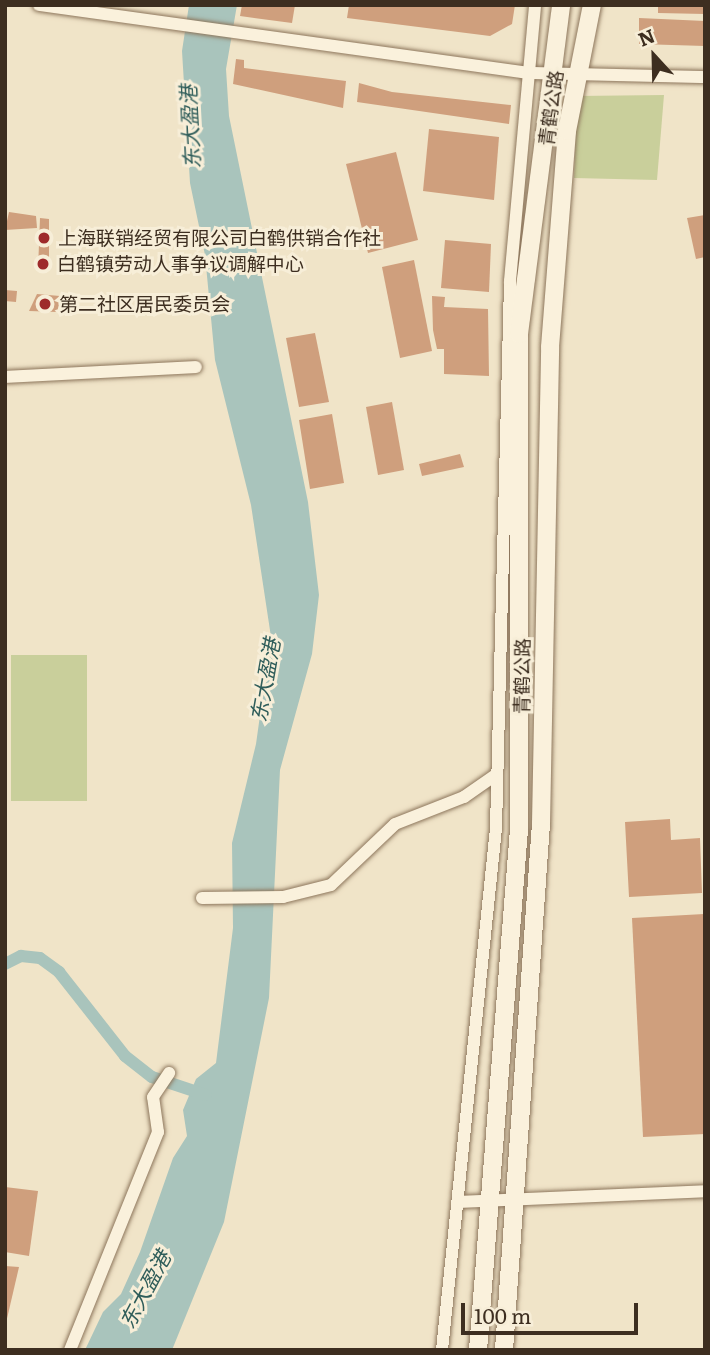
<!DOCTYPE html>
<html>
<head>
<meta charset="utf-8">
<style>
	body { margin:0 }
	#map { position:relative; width:710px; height:1355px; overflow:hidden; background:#f0e4c8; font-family:Literata,"Noto Sans SC",serif }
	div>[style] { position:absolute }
	.green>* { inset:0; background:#c9cf9b }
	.water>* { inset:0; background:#a9c4bc }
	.canal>* { height:12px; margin:-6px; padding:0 6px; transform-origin:6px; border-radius:6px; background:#a9c4bc }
	.building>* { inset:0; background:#cf9f7d }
	.roads { filter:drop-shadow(0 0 2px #8d765c) drop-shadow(0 0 2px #8d765c) }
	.street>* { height:12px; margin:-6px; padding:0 6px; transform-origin:6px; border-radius:6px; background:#faf1dc }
	.secondary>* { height:18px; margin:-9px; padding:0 9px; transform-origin:9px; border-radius:9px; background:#faf1dc }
	.dots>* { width:19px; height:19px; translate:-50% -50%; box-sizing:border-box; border:4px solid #f7eed8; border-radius:50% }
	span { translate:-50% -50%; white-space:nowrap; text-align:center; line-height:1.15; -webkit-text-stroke:6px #f7eed8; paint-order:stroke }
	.street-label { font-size:19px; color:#3d2e20 }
	.poi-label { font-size:19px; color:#3d2e20 }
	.left { translate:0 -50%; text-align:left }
	.water-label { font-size:21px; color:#2f5d5a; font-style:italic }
	.frame { position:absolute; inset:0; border:7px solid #3d2e20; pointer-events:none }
	.north { position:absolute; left:619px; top:21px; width:70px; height:70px; -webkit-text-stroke:5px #f7eed8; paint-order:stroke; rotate:338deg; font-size:19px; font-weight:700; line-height:28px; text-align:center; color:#3d2e20 }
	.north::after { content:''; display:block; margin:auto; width:24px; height:32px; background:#3d2e20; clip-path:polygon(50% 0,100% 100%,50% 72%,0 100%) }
	.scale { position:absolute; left:461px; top:1303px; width:177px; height:32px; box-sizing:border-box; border:4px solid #3d2e20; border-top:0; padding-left:9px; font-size:21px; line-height:24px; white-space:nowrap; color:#3d2e20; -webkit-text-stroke:5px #f7eed8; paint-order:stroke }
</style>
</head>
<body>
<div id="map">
	<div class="green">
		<i style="clip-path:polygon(664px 95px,657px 180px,574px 178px,577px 96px)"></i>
		<i style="clip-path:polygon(11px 655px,87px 655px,87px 801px,11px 801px)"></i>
	</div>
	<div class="water">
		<i style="clip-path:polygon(189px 5px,237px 5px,226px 69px,229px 116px,308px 502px,319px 595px,312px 654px,280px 770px,269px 998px,224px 1222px,172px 1350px,85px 1350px,103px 1312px,121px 1294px,140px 1252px,173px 1158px,187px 1136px,183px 1110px,196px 1079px,216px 1063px,233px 928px,232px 843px,256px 744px,271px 637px,251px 505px,215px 360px,205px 255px,190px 183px,182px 51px)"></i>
	</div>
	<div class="canal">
		<i style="left:5px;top:964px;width:18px;rotate:-27deg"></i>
		<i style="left:21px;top:956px;width:19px;rotate:6deg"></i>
		<i style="left:40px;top:958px;width:24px;rotate:36deg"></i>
		<i style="left:59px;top:972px;width:107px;rotate:51.8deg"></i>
		<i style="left:125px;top:1056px;width:34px;rotate:38deg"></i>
		<i style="left:152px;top:1077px;width:57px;rotate:18.4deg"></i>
	</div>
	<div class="building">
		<i style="clip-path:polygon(242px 5px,295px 5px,292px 23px,240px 16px)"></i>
		<i style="clip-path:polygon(349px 5px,515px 5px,512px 24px,490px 36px,347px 18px)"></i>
		<i style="clip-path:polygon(658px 5px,705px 5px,705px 14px,658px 13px)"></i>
		<i style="clip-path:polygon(639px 18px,705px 21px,705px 46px,639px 44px)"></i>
		<i style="clip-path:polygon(236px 59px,244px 60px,244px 68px,346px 81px,343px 108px,233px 84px)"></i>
		<i style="clip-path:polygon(359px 83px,392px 92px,511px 105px,509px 124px,357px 102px)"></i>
		<i style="clip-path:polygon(429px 129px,499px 137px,494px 200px,423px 191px)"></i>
		<i style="clip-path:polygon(396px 152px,418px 240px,368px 253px,346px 164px)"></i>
		<i style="clip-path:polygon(9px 212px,36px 216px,37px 228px,5px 230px)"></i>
		<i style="clip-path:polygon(705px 215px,705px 257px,696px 259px,687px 218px)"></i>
		<i style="clip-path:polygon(40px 218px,49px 219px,49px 271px,38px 270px)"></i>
		<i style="clip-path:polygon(445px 240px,491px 244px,489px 292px,441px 288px)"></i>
		<i style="clip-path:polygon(414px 260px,432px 351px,400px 358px,382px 267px)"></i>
		<i style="clip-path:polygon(5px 290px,17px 291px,16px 302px,5px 301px)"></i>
		<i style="clip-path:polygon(37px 294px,60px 296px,58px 312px,29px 311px)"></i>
		<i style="clip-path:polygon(432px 296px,445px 297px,444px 307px,488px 309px,489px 376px,444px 374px,444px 349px,437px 349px,433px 330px)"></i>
		<i style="clip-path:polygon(315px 333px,329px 402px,299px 407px,286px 338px)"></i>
		<i style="clip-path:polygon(392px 402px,404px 470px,378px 475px,366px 407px)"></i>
		<i style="clip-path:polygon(332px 414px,344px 483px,310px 489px,299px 420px)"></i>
		<i style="clip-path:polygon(460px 454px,464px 467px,422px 476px,419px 464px)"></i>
		<i style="clip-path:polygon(670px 819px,671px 840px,700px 838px,702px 893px,629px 897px,625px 822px)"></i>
		<i style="clip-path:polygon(704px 914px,705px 1134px,643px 1137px,632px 918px)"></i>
		<i style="clip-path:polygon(5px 1187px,38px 1191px,29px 1256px,5px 1252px)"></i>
		<i style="clip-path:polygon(5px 1266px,19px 1267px,6px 1323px,5px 1323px)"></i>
	</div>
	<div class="roads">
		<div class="street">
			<i style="left:39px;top:5px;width:494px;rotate:7.9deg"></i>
			<i style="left:528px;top:73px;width:177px;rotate:1.3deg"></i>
			<i style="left:5px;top:377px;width:191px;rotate:-3deg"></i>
			<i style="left:202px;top:898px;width:81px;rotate:-0.7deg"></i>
			<i style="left:283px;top:897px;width:49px;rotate:-14deg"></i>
			<i style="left:331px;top:885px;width:88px;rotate:-43.6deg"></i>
			<i style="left:395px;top:824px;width:74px;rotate:-21.4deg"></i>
			<i style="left:464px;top:797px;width:40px;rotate:-34.9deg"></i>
			<i style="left:458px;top:1202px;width:247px;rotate:-2.5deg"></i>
			<i style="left:70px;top:1350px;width:235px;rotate:-68deg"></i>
			<i style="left:158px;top:1132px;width:35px;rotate:-98deg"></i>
			<i style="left:153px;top:1097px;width:29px;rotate:-56deg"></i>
			<i style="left:442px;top:1350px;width:525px;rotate:-84.09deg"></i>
			<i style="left:496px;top:828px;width:547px;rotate:-88.53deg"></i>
			<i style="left:510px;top:281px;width:277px;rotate:-84.8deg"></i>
		</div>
		<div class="secondary">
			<i style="left:478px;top:1350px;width:523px;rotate:-85.5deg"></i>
			<i style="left:519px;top:829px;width:495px;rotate:-90deg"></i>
			<i style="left:519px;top:334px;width:332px;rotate:-82.7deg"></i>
			<i style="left:504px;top:1350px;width:527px;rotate:-85.98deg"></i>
			<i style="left:541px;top:824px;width:477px;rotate:-88.9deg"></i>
			<i style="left:550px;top:347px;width:217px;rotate:-85.5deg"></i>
			<i style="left:567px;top:131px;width:128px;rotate:-78.8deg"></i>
		</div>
	</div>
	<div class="dots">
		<i style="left:44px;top:238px;background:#9e2a2b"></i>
		<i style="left:43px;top:264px;background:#9e2a2b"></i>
		<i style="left:45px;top:304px;background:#9e2a2b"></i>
	</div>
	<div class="street-label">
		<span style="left:551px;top:108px;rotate:-82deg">青鹤公路</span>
		<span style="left:522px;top:676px;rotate:-89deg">青鹤公路</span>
	</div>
	<div class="poi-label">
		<span class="left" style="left:58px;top:238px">上海联销经贸有限公司白鹤供销合作社</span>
		<span class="left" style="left:57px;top:264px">白鹤镇劳动人事争议调解中心</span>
		<span class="left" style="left:59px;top:304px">第二社区居民委员会</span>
	</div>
	<div class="water-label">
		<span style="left:189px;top:127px;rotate:-93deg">东大盈港</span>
		<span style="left:264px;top:680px;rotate:-80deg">东大盈港</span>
		<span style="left:144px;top:1289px;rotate:-62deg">东大盈港</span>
	</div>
	<div class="frame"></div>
	<div class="north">N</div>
	<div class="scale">100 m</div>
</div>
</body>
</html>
